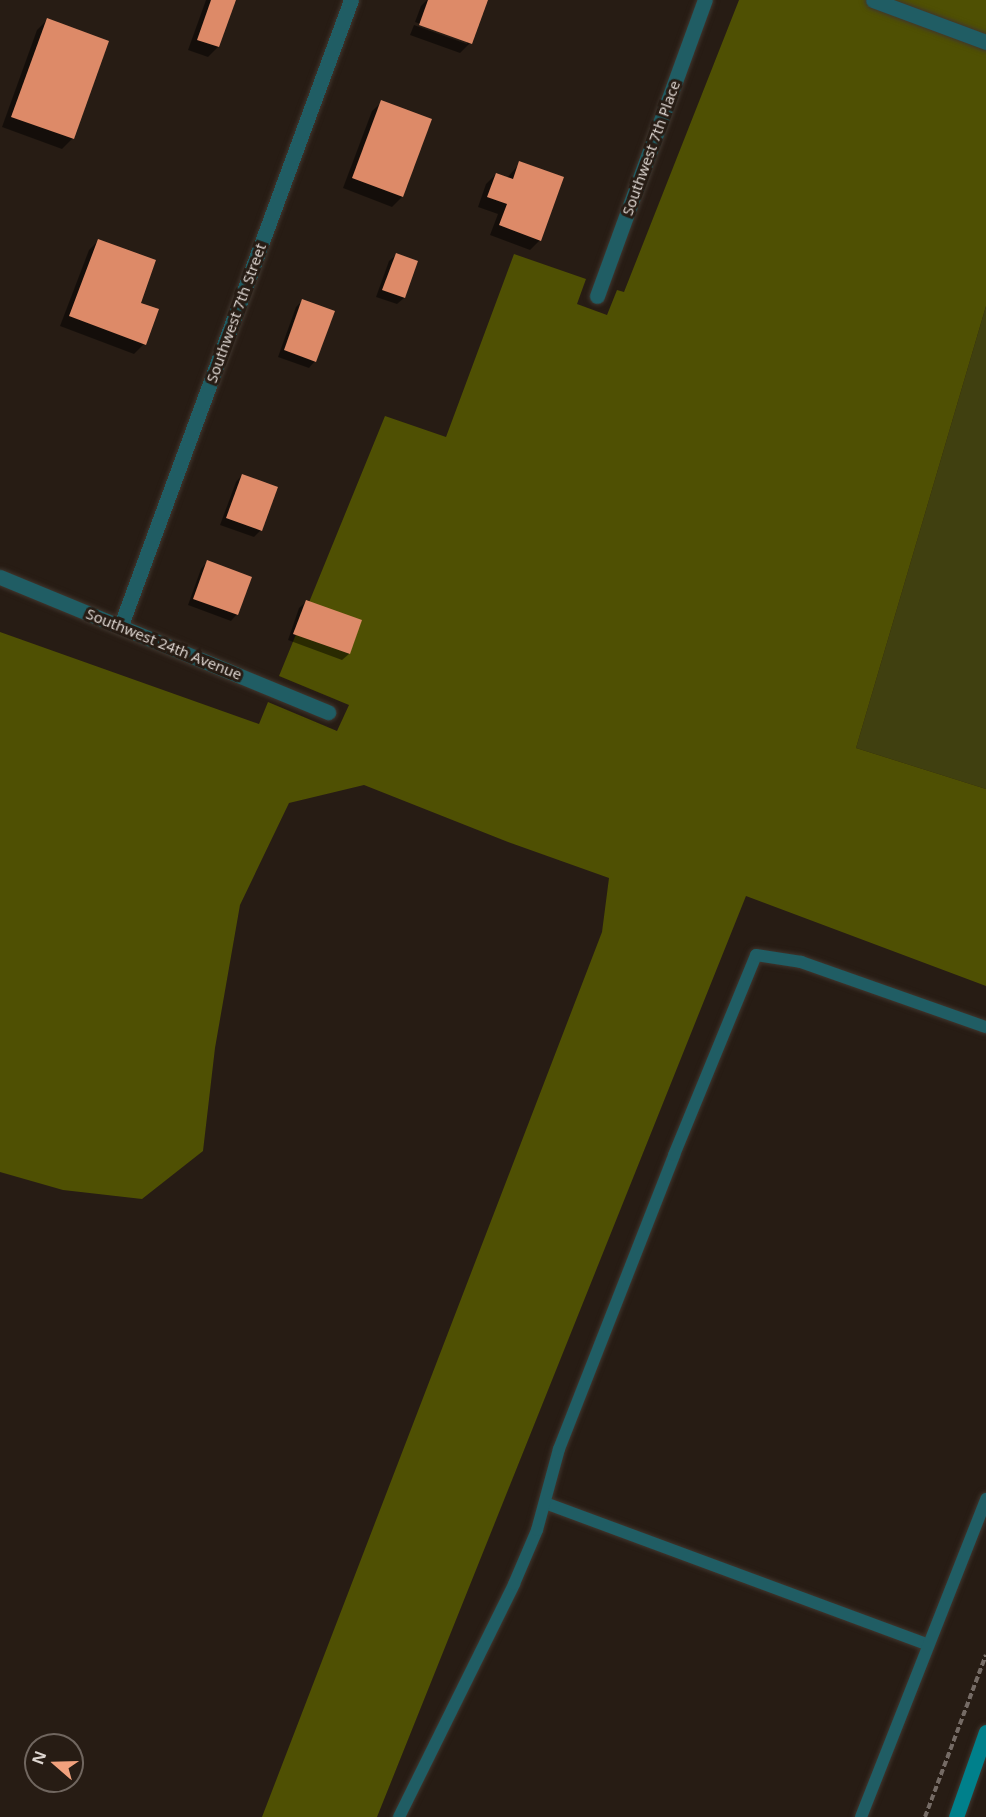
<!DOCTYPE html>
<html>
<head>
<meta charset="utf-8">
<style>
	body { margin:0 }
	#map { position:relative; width:986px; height:1817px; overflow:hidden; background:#271c14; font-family:"Noto Sans",sans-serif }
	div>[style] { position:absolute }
	.green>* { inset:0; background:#404010 }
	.forest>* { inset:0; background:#4f5003 }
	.shadow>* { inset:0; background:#0007 }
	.building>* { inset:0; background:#dd8a68 }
	.path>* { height:4px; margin-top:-2px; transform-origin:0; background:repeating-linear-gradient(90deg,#756b65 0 6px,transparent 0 9px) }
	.roads { filter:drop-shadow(0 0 2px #40362e) drop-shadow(0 0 2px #40362e) }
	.lane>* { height:12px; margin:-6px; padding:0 6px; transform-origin:6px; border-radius:6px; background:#205d64 }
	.street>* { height:15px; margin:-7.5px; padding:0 7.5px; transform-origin:7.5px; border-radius:7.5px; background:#205d64 }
	.secondary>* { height:15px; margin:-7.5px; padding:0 7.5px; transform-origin:7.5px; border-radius:7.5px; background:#00808b }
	span { translate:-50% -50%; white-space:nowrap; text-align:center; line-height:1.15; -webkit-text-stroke:6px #271c14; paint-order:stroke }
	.street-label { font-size:15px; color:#ddd5d0 }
	.north { position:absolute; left:24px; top:1733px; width:60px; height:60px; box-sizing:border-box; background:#271c14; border:2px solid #70665f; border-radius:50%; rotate:290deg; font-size:16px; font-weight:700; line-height:24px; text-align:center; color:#ddd5d0 }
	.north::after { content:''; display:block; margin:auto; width:21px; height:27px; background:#f1a17d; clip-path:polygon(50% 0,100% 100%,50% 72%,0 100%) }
</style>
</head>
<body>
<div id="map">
	<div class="green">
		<i style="clip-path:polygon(986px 306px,986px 789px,856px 748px)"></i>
	</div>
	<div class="forest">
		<i style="clip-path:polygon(739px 0,986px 0,986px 306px,856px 748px,986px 789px,986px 986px,746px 896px,377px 1817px,262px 1817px,602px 932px,609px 878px,508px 842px,364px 785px,289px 803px,240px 905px,215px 1048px,203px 1151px,142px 1199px,63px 1190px,0 1172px,0 632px,259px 724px,268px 702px,337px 731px,349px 705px,279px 676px,385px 416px,446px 437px,514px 254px,586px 279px,577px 304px,607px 315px,617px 290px,624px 292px)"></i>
	</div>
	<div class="shadow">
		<i style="clip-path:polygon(206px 0,234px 0,218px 47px,208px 57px,188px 50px)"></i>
		<i style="clip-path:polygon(427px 0,486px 0,470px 43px,460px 53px,410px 35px,414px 25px,467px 44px,467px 41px,415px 22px,421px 6px)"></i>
		<i style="clip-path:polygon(47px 20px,108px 42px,72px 139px,62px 149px,2px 127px,37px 30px)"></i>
		<i style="clip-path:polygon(382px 102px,402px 197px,392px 207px,343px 188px,372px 111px)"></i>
		<i style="clip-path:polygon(520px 163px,540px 240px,530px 250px,490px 235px,498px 214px,478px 207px,486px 184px,496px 174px,507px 178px)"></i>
		<i style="clip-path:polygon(99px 240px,139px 304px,144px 344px,134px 354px,60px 326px,89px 250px)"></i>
		<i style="clip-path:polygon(396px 255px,416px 262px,404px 298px,397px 304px,376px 297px,389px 261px)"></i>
		<i style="clip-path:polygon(303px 300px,315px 361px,309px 368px,278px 357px,296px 307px)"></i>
		<i style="clip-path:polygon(242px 475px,261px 530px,254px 537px,220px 525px,236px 482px)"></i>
		<i style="clip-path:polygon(207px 562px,237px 614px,231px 621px,188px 605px,201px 569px)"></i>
		<i style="clip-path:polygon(306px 602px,360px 621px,349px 654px,342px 660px,288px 640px,299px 608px)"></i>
	</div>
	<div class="building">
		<i style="clip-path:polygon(211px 0,236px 0,219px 47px,197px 40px)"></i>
		<i style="clip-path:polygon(428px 0,488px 0,472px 44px,419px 25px)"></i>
		<i style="clip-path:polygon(47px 18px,109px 41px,74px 139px,11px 117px)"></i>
		<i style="clip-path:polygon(381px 100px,432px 119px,403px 197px,352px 178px)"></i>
		<i style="clip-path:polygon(519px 161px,564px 177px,541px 241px,499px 225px,507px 204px,487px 197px,496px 173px,513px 179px)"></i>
		<i style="clip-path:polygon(98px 239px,156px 260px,141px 303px,159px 309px,146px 345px,69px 316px)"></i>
		<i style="clip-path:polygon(396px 253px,418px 261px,405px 298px,382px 290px)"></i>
		<i style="clip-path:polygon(302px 299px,335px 311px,316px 362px,284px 350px)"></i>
		<i style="clip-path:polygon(242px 474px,278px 487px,262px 531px,226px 518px)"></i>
		<i style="clip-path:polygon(207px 560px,252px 577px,238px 615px,193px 599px)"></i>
		<i style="clip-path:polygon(306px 600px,362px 620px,350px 654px,293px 634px)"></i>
	</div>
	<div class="path">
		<i style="left:925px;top:1817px;width:173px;rotate:-69.4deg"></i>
	</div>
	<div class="roads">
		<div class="lane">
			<i style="left:545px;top:1503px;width:408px;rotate:20.3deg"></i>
			<i style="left:399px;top:1817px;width:260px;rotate:-63.7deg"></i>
			<i style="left:514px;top:1584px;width:59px;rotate:-66.9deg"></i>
			<i style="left:537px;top:1530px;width:84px;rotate:-74.8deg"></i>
			<i style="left:559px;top:1449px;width:316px;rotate:-68.6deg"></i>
			<i style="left:674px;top:1155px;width:216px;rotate:-67.7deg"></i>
			<i style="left:756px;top:955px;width:46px;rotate:8.8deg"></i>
			<i style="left:801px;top:962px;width:196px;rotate:19.4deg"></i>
			<i style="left:861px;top:1817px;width:342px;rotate:-68.5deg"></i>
		</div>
		<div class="street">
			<i style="left:873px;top:0;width:121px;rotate:20.4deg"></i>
			<i style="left:597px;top:296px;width:315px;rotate:-70deg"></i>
			<i style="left:0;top:577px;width:355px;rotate:22.4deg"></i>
			<i style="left:121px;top:625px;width:666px;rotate:-69.8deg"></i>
		</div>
		<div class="secondary">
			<i style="left:956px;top:1817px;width:90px;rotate:-70.6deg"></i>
		</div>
	</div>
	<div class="street-label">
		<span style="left:651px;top:148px;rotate:-70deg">Southwest 7th Place</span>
		<span style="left:236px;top:313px;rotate:-70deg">Southwest 7th Street</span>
		<span style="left:164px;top:644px;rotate:22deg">Southwest 24th Avenue</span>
	</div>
	<div class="north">N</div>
</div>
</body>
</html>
